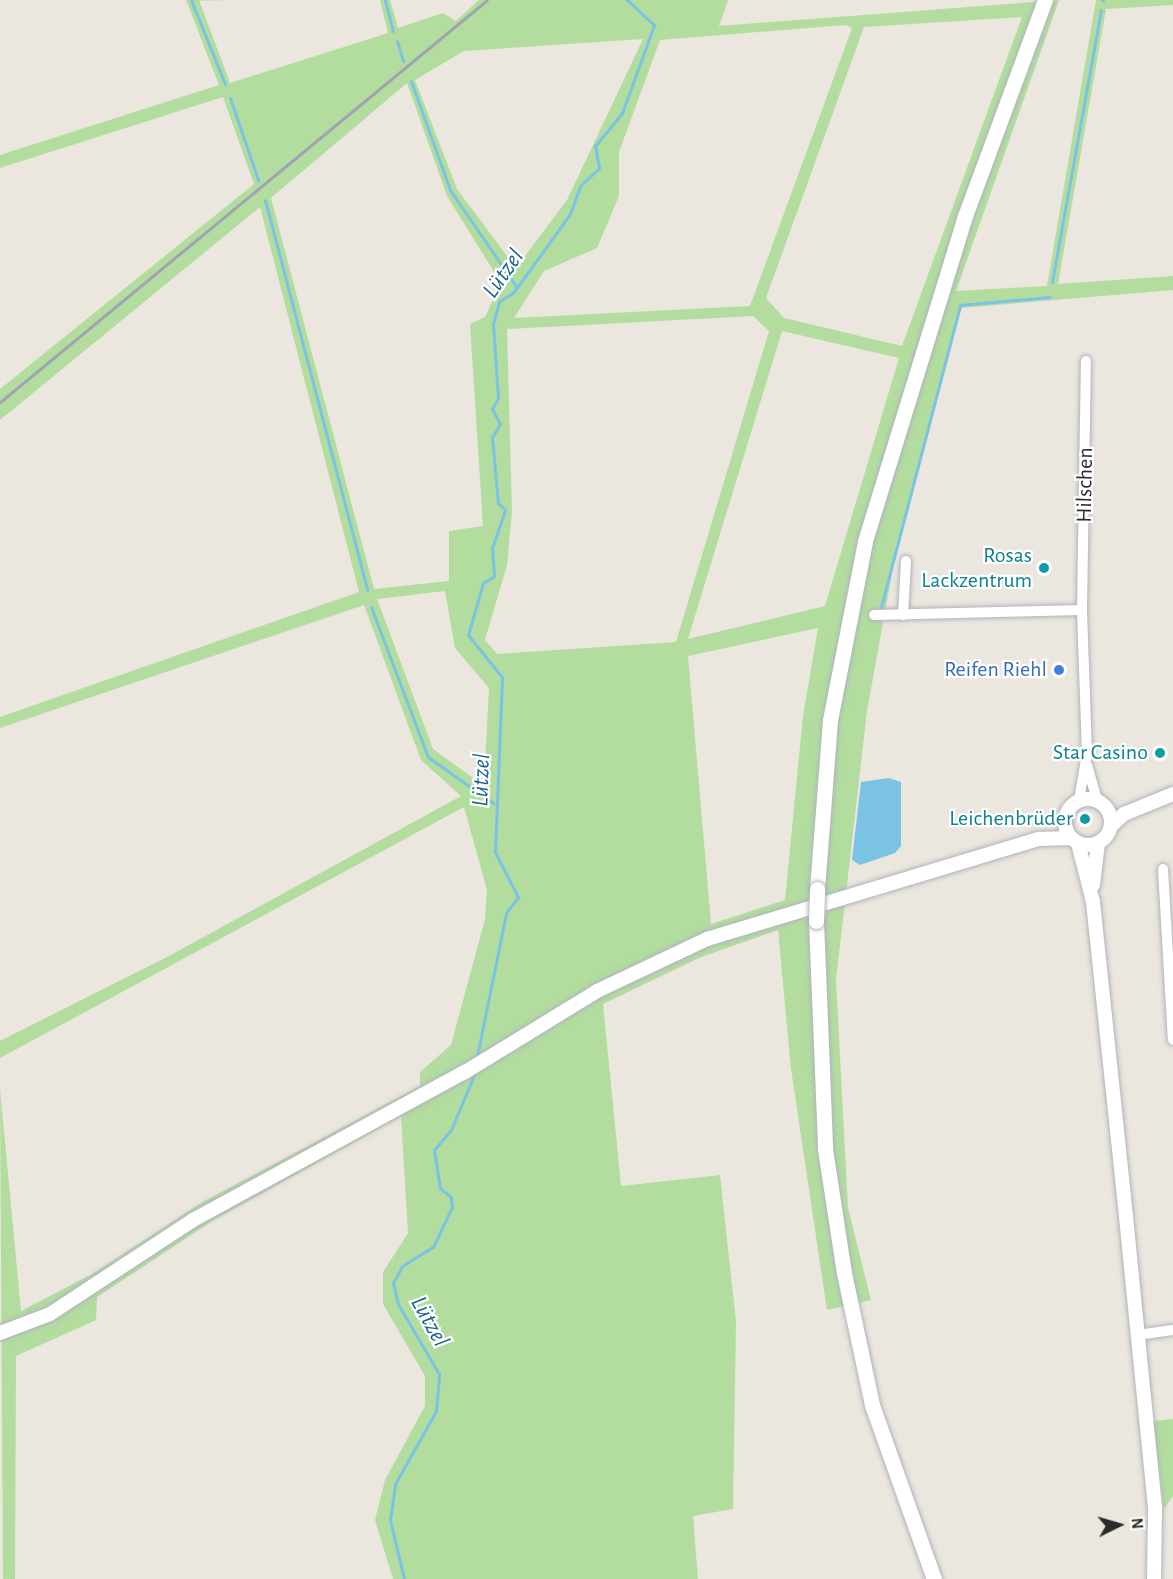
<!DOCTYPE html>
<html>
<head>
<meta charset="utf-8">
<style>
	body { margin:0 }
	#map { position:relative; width:1173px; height:1579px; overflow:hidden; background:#ebe6de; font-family:"Alegreya Sans",sans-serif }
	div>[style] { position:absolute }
	.green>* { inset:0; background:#b2dd9f }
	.water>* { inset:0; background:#7bc3e4 }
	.stream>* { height:3px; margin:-1.5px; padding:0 1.5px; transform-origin:1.5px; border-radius:1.5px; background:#7bc3e4 }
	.roads { filter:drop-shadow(0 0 2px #b1b3bd) drop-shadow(0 0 2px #b1b3bd) }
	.minor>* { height:10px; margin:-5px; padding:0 5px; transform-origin:5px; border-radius:5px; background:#fff }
	.tertiary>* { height:14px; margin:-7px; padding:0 7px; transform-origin:7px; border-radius:7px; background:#fff }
	.tertiary>.ring { margin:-7px; padding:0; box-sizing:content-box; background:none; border:14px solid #fff; border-radius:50% }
	.secondary>* { height:15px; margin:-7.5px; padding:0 7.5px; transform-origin:7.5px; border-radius:7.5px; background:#fff }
	.rail>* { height:3px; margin:-1.5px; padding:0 1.5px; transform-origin:1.5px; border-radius:1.5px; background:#a1a3b3 }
	.bridges { filter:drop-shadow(0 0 2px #b1b3bd) drop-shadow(0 0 2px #b1b3bd) }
	.secondary-bridge>* { height:15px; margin:-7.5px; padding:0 7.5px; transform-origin:7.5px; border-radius:7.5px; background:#fff }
	.dots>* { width:16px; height:16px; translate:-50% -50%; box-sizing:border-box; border:3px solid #fff; border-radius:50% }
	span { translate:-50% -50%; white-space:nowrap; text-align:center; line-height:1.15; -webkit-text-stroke:4.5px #fff; paint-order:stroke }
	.street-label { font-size:22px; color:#2b2b2b }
	.culture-label { font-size:22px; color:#0d838f }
	.right { translate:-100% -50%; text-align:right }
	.shop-label { font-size:22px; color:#366cbe }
	.water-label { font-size:24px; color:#1a6290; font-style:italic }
	.north { position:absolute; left:1089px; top:1495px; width:60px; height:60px; -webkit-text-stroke:4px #fff; paint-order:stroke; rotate:85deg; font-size:16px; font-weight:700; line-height:24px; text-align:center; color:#2b2b2b }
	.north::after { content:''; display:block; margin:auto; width:21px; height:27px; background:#2b2b2b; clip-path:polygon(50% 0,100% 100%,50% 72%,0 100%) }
</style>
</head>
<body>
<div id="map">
	<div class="green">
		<i style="clip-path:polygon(evenodd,186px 0,199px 0,230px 83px,388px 33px,380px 0,390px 0,398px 28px,443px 13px,456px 21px,479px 0,728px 0,719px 26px,1059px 0,956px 291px,1047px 286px,1096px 0,1173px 0,1173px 5px,1106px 9px,1058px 284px,1173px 276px,1173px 290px,961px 308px,896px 552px,867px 711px,836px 980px,848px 1208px,871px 1300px,827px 1310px,791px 1069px,778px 930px,701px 957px,603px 1004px,621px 1186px,720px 1175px,736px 1322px,733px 1509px,693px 1516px,698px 1579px,393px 1579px,375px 1520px,385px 1480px,425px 1406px,425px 1376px,383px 1304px,383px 1272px,408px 1233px,401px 1116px,209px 1223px,97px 1297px,96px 1320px,16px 1356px,15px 1579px,3px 1579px,0 1089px,21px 1311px,92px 1274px,201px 1203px,420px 1086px,420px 1072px,451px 1045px,485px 919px,487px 890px,464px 807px,0 1058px,0 1041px,169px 956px,461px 796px,421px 760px,364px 605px,0 728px,0 717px,359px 592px,260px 207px,0 420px,0 389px,254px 184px,223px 97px,0 168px,0 155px,219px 85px,186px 0,1022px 17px,902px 346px,784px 318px,766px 298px,864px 27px,1022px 17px,186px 0,846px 25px,852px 28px,750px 306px,514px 318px,544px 271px,597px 248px,619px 196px,619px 152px,660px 40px,846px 25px,186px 0,643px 39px,567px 200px,516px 268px,457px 189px,415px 80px,464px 51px,643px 39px,186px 0,407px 83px,447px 196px,501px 283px,485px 317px,470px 324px,483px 526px,449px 531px,449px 581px,374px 589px,271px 198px,407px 83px,186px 0,753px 316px,769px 331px,676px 642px,497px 654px,485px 640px,507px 565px,512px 512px,507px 329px,753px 316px,186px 0,782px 331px,899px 358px,825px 606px,688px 639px,782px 331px,186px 0,445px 591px,455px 648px,489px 688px,484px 786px,433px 749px,377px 599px,445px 591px,186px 0,818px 628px,803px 716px,785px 900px,711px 924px,688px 656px,818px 628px)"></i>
		<i style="clip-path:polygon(1173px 1419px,1173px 1496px,1164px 1509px,1153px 1421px)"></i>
	</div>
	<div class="water">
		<i style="clip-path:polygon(889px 778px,901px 782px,901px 846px,895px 853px,860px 865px,852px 860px,861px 782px)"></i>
	</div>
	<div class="stream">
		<i style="left:191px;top:0;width:91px;rotate:68deg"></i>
		<i style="left:385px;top:0;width:32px;rotate:76deg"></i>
		<i style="left:1102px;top:0;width:1px"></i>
		<i style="left:397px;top:41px;width:21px;rotate:73deg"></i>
		<i style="left:411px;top:81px;width:116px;rotate:70.3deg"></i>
		<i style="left:450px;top:190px;width:116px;rotate:55.5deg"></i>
		<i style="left:230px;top:98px;width:87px;rotate:71.1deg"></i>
		<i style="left:265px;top:200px;width:403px;rotate:75.3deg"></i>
		<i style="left:1052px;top:282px;width:276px;rotate:-79.8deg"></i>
		<i style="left:371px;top:607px;width:160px;rotate:69.2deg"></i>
		<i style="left:428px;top:757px;width:80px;rotate:35.3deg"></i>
		<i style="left:881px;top:607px;width:312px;rotate:-75.3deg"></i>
		<i style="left:960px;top:305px;width:90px;rotate:-5.1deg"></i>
		<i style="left:476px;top:1061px;width:151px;rotate:-78.5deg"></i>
		<i style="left:506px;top:913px;width:20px;rotate:-53deg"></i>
		<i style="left:518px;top:897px;width:51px;rotate:-117.1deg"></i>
		<i style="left:495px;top:852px;width:175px;rotate:-87.7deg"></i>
		<i style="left:502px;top:677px;width:54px;rotate:-129deg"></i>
		<i style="left:468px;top:635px;width:54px;rotate:-73.9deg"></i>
		<i style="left:483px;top:583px;width:13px;rotate:-32deg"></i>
		<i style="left:494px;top:576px;width:28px;rotate:-94deg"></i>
		<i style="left:492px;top:548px;width:40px;rotate:-71.1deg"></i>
		<i style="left:505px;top:510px;width:10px;rotate:-135deg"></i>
		<i style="left:498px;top:503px;width:66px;rotate:-95.2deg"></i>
		<i style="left:492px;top:437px;width:15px;rotate:-58deg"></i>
		<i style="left:500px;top:424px;width:17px;rotate:-118deg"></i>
		<i style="left:492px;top:409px;width:13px;rotate:-61deg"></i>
		<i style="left:498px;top:398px;width:74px;rotate:-93.9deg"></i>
		<i style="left:493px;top:324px;width:24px;rotate:-75deg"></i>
		<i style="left:499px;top:301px;width:16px;rotate:-30deg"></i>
		<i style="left:513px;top:293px;width:97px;rotate:-54.2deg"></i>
		<i style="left:570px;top:214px;width:30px;rotate:-70deg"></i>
		<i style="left:580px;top:186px;width:26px;rotate:-43deg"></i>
		<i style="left:599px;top:168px;width:22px;rotate:-100deg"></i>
		<i style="left:595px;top:146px;width:43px;rotate:-50.7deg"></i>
		<i style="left:622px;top:113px;width:94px;rotate:-70deg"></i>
		<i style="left:654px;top:25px;width:37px;rotate:-137deg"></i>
		<i style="left:404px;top:1579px;width:61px;rotate:-103.3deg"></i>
		<i style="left:390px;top:1520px;width:36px;rotate:-82deg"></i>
		<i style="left:395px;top:1484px;width:84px;rotate:-60.7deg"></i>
		<i style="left:436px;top:1411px;width:37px;rotate:-85deg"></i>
		<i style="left:439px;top:1374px;width:81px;rotate:-120.4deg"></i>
		<i style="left:398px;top:1304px;width:22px;rotate:-103deg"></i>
		<i style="left:393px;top:1283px;width:19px;rotate:-62deg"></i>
		<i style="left:402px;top:1266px;width:36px;rotate:-32deg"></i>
		<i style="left:433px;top:1247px;width:44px;rotate:-64.6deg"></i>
		<i style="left:452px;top:1207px;width:10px;rotate:-96deg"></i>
		<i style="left:451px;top:1197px;width:14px;rotate:-141deg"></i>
		<i style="left:440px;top:1188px;width:38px;rotate:-99deg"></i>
		<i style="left:434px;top:1150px;width:26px;rotate:-50deg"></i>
		<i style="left:451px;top:1130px;width:65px;rotate:-67.4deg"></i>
	</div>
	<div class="roads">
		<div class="minor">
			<i style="left:874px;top:615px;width:208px;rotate:-1.4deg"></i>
			<i style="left:903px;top:615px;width:54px;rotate:-86.8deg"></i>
			<i style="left:1087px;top:765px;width:36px;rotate:74deg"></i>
			<i style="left:1079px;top:800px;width:47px;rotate:-80.1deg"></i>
			<i style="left:1087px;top:754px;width:144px;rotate:-92deg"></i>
			<i style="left:1082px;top:610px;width:249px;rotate:-89.1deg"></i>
			<i style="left:1163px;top:869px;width:171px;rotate:86.7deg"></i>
			<i style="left:1137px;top:1335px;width:36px;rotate:-8deg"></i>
		</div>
		<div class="tertiary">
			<i class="ring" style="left:1065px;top:799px;width:32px;height:32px"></i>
			<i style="left:1111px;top:826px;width:18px;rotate:-43deg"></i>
			<i style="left:1124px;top:814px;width:53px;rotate:-22.2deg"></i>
			<i style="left:1078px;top:843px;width:61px;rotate:75.7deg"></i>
			<i style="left:1093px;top:902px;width:317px;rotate:84deg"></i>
			<i style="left:1126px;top:1217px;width:293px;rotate:84.3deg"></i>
			<i style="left:1155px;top:1509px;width:70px;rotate:90.8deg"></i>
			<i style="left:1093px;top:885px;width:42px;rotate:-83.2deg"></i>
			<i style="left:0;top:1333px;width:53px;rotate:-20.8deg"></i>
			<i style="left:50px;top:1314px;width:171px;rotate:-33.3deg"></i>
			<i style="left:193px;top:1220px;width:310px;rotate:-28.6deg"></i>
			<i style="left:465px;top:1072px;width:155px;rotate:-31.5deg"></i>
			<i style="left:597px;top:991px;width:122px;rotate:-25.3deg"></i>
			<i style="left:707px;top:939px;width:347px;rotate:-16.8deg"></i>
			<i style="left:1039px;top:839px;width:32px;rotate:-2deg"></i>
		</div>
		<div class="secondary">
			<i style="left:817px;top:889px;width:169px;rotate:-85.6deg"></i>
			<i style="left:830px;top:720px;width:182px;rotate:-78.9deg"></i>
			<i style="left:865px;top:541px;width:340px;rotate:-72.9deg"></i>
			<i style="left:965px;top:216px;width:230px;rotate:-69.7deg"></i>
			<i style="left:816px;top:921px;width:228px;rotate:87.7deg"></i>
			<i style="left:825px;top:1149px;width:125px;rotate:81.3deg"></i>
			<i style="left:844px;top:1273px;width:135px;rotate:78deg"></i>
			<i style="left:872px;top:1405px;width:185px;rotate:70.4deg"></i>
		</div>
	</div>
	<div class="rail">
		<i style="left:0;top:402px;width:631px;rotate:-39.54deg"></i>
	</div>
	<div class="bridges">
		<div class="secondary-bridge">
			<i style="left:816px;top:921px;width:32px;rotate:-88deg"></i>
		</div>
	</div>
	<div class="dots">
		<i style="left:1044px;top:568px;background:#0f9aa8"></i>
		<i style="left:1059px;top:670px;background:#3f7fe0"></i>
		<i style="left:1160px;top:753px;background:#0f9aa8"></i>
		<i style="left:1085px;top:819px;background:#0f9aa8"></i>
	</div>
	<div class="street-label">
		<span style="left:1085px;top:485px;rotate:-89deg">Hilschen</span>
	</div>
	<div class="culture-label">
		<span class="right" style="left:1032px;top:568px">Rosas<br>Lackzentrum</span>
		<span class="right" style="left:1148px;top:753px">Star Casino</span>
		<span class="right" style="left:1073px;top:819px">Leichenbrüder</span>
	</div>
	<div class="shop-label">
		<span class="right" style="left:1047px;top:670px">Reifen Riehl</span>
	</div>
	<div class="water-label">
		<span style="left:504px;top:274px;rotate:-55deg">Lützel</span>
		<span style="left:482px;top:780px;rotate:-88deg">Lützel</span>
		<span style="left:429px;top:1322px;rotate:61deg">Lützel</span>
	</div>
	<div class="north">N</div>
</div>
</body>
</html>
